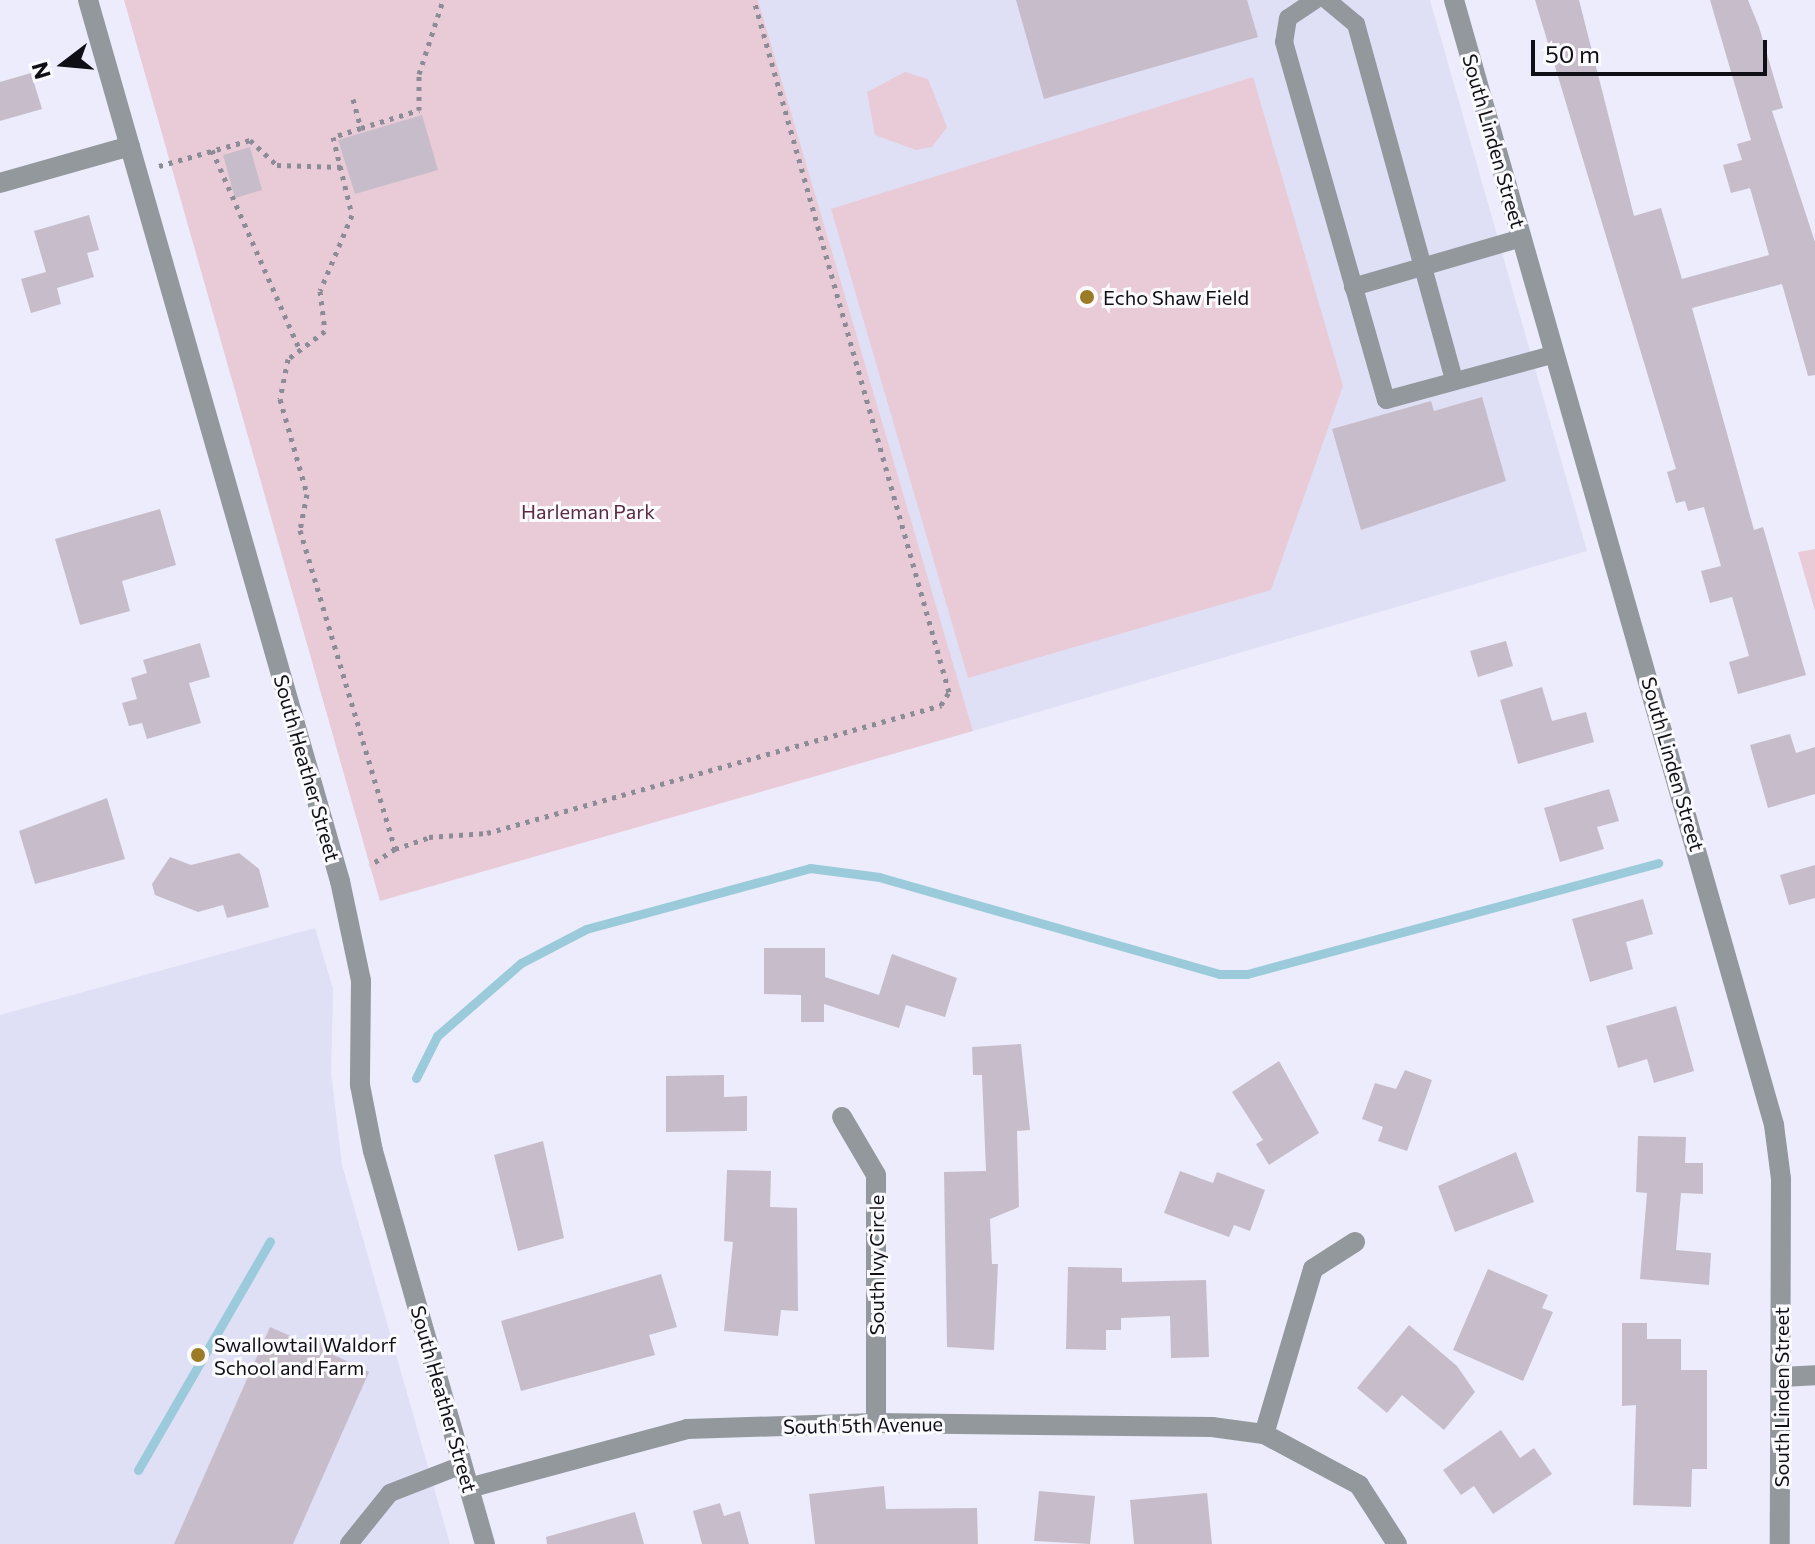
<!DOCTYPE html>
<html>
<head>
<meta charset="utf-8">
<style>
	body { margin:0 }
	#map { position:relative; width:1815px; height:1544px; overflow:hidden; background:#ececfc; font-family:Commissioner,sans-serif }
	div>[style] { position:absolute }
	.built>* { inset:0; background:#dfdff6 }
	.green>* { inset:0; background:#e8cbd7 }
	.stream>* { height:9px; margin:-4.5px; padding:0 4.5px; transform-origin:4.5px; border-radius:4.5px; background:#9bcbda }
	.building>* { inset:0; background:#c7bdca }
	.path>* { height:5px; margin-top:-2.5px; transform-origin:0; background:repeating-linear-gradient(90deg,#8c8c97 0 4px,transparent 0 10px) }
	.service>* { height:18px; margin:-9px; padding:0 9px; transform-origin:9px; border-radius:9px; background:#93989d }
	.minor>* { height:20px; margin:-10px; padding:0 10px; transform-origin:10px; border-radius:10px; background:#93989d }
	.dots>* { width:22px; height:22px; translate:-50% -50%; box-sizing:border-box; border:4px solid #fbfbfe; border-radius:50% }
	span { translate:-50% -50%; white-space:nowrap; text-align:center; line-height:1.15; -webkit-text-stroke:6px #fbfbfe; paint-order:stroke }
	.street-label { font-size:20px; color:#0f0f15 }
	.poi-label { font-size:20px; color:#0f0f15 }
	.left { translate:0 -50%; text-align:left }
	.park-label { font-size:20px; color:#5c2843 }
	.north { position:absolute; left:24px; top:24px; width:80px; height:80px; -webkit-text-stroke:6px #fbfbfe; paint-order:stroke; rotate:254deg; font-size:22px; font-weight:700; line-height:32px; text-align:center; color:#0f0f15 }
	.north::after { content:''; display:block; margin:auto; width:28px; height:36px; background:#0f0f15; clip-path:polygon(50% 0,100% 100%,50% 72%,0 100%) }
	.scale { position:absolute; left:1531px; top:40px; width:236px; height:36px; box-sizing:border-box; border:4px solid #0f0f15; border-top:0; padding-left:10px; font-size:24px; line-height:28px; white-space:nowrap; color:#0f0f15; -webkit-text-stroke:6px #fbfbfe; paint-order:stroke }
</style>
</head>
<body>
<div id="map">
	<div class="built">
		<i style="clip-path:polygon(758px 0,1430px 0,1587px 551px,973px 731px)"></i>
		<i style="clip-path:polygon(315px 928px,333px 989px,331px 1073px,342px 1165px,450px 1544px,0 1544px,0 1015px)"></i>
	</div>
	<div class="green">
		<i style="clip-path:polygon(124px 0,758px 0,973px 731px,380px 901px)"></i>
		<i style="clip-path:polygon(905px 72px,928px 79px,947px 127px,932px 147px,916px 150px,875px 135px,867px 92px)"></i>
		<i style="clip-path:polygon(1253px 77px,1343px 386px,1271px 590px,968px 678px,831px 209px)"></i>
		<i style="clip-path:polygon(1815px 549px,1815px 611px,1798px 552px)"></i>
	</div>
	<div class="stream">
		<i style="left:416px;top:1078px;width:47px;rotate:-63.4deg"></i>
		<i style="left:437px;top:1036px;width:111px;rotate:-41deg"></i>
		<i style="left:521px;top:963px;width:73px;rotate:-27.6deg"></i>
		<i style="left:586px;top:929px;width:232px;rotate:-15.2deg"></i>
		<i style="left:810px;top:868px;width:70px;rotate:7.4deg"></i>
		<i style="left:879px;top:877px;width:354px;rotate:15.9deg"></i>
		<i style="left:1219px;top:974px;width:28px"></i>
		<i style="left:1247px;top:974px;width:426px;rotate:-15.1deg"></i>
		<i style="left:138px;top:1470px;width:264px;rotate:-60deg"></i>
	</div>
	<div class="building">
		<i style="clip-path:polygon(1016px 0,1247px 0,1258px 37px,1044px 99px)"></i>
		<i style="clip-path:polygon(1535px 0,1579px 0,1634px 216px,1661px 208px,1682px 279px,1769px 255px,1750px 188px,1731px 193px,1723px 165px,1742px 160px,1737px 144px,1751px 140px,1710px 0,1748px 0,1759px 27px,1783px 108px,1772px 111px,1815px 242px,1815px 375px,1808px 376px,1782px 284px,1692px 308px,1754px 530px,1763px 527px,1806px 675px,1738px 694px,1729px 662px,1749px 656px,1732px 597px,1710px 603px,1701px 571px,1721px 566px,1704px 507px,1688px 511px,1685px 501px,1676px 503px,1667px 472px,1676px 469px)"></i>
		<i style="clip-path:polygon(31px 73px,42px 109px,0 121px,0 82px)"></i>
		<i style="clip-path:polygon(422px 115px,438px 170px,355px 194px,338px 140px)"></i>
		<i style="clip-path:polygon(250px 147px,262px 190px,235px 198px,223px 155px)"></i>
		<i style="clip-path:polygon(89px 215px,99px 250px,87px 253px,94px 277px,57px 288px,61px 304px,31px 313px,21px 279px,46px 272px,34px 231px)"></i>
		<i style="clip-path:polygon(1482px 397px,1506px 481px,1361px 530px,1332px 429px,1431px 401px,1434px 411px)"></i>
		<i style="clip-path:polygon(160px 509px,176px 565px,122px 581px,130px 611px,80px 625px,55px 539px)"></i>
		<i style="clip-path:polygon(1506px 641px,1513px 666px,1478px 677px,1470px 651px)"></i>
		<i style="clip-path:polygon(200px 643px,210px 677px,189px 683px,201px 723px,147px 739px,142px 723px,129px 726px,122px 703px,137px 699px,131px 678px,147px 673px,143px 660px)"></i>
		<i style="clip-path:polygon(1542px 687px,1552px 721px,1586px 712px,1594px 742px,1518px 764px,1500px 700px)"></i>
		<i style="clip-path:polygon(1790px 734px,1796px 753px,1815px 747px,1815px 794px,1768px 808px,1750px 745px)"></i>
		<i style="clip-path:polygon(1609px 789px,1619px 821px,1597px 827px,1604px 849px,1560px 862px,1544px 808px)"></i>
		<i style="clip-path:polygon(107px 798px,125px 859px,35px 884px,19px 831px)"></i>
		<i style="clip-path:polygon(239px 853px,259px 869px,269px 907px,227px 918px,223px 905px,198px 912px,155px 895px,152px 884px,170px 857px,191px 865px)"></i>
		<i style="clip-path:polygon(1815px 865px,1815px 898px,1789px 905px,1780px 875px)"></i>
		<i style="clip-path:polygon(1643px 899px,1653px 934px,1626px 942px,1633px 969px,1590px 982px,1572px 919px)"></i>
		<i style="clip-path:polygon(764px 948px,825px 948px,825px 977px,879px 995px,892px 954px,957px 978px,945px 1017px,906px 1005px,899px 1028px,824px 1004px,824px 1022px,801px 1022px,801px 995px,764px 994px)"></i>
		<i style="clip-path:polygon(1676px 1006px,1694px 1071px,1654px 1083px,1647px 1059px,1618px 1068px,1606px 1026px)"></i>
		<i style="clip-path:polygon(1021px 1044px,1030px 1130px,1017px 1131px,1019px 1207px,990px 1219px,992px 1264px,998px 1264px,994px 1350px,947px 1347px,944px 1172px,986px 1171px,982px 1075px,973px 1075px,972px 1047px)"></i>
		<i style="clip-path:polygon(1279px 1061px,1319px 1133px,1269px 1165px,1256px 1144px,1263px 1140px,1232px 1092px)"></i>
		<i style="clip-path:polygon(1405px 1070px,1432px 1080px,1407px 1151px,1378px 1141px,1383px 1127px,1362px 1119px,1375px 1083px,1396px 1089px)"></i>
		<i style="clip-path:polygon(724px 1075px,724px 1097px,747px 1096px,747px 1131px,666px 1132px,666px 1076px)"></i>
		<i style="clip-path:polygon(1638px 1136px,1686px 1137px,1685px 1163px,1703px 1163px,1703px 1194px,1681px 1193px,1676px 1250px,1711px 1253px,1709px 1285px,1640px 1279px,1647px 1193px,1636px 1192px)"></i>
		<i style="clip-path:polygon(543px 1141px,564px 1238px,518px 1251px,494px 1155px)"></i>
		<i style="clip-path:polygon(1516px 1152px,1534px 1202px,1455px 1232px,1438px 1186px)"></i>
		<i style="clip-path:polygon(727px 1170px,771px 1171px,770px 1207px,797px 1208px,798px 1311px,781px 1310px,778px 1336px,724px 1331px,733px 1242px,724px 1241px)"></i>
		<i style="clip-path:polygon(1180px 1171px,1213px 1183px,1217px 1172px,1265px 1190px,1250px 1231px,1234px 1225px,1229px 1237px,1164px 1213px)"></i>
		<i style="clip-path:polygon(1068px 1267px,1122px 1268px,1122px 1282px,1206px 1280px,1209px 1357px,1171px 1358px,1170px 1316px,1121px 1318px,1121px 1330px,1106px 1330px,1106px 1350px,1066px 1349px)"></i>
		<i style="clip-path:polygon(1488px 1269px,1548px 1295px,1542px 1308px,1553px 1312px,1523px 1381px,1453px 1350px)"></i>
		<i style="clip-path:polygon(661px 1274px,677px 1327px,649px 1335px,655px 1355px,521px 1391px,501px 1321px)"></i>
		<i style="clip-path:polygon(1622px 1323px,1647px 1323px,1647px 1339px,1681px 1339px,1681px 1370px,1707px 1370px,1707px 1469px,1692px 1469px,1691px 1507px,1633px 1505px,1636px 1405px,1622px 1406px)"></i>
		<i style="clip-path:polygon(1409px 1325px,1457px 1366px,1475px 1392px,1444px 1430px,1402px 1395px,1387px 1413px,1357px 1388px)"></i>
		<i style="clip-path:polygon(270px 1327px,306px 1343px,310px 1334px,337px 1346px,334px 1355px,369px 1372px,293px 1544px,174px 1544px)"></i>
		<i style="clip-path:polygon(1501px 1430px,1520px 1458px,1534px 1448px,1552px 1474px,1493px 1514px,1474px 1486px,1461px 1495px,1443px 1470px)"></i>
		<i style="clip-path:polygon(884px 1486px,886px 1509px,977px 1508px,978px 1544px,815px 1544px,809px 1494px)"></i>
		<i style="clip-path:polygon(1039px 1491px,1095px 1496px,1090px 1544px,1034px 1541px)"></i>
		<i style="clip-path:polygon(1207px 1493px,1212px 1544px,1134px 1544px,1130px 1500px)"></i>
		<i style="clip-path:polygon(720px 1503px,724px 1516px,740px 1511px,749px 1544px,702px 1544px,693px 1511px)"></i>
		<i style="clip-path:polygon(635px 1512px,644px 1544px,547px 1544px,546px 1537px)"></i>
	</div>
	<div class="path">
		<i style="left:353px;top:99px;width:30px;rotate:75deg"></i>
		<i style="left:361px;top:128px;width:29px;rotate:162deg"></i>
		<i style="left:333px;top:137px;width:80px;rotate:76.3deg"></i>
		<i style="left:352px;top:215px;width:82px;rotate:112.8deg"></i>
		<i style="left:320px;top:291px;width:40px;rotate:82.9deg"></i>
		<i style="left:325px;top:331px;width:46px;rotate:142.9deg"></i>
		<i style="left:288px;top:359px;width:41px;rotate:101.3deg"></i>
		<i style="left:280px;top:399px;width:99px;rotate:74.1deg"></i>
		<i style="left:307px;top:494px;width:37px;rotate:101deg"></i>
		<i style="left:300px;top:530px;width:333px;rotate:73.4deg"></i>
		<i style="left:395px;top:849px;width:30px;rotate:147deg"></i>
		<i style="left:361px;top:128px;width:61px;rotate:-17.2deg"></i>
		<i style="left:419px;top:110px;width:36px;rotate:-90deg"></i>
		<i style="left:419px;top:74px;width:78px;rotate:-72deg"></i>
		<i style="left:212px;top:150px;width:216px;rotate:66.3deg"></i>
		<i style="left:159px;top:166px;width:95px;rotate:-15.9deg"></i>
		<i style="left:250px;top:140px;width:37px;rotate:43deg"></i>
		<i style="left:277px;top:165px;width:66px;rotate:1.7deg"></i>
		<i style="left:395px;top:849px;width:36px;rotate:-19deg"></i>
		<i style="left:429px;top:837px;width:58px;rotate:-3.9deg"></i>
		<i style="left:487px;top:833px;width:472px;rotate:-15.7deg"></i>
		<i style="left:941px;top:705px;width:15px;rotate:-58deg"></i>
		<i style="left:949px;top:692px;width:719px;rotate:-105.74deg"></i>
	</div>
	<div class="service">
		<i style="left:1315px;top:0;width:32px;rotate:146deg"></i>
		<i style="left:1288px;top:18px;width:24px;rotate:99deg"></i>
		<i style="left:1284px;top:42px;width:372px;rotate:74.1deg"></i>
		<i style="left:1386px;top:400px;width:175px;rotate:-15.2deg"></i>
		<i style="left:1327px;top:0;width:38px;rotate:40deg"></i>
		<i style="left:1356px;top:24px;width:370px;rotate:74.6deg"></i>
		<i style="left:1353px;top:287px;width:176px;rotate:-16.2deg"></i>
		<i style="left:349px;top:1544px;width:65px;rotate:-51.2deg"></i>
		<i style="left:390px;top:1493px;width:77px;rotate:-21.3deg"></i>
	</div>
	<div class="minor">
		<i style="left:88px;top:0;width:916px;rotate:74.04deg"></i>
		<i style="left:340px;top:881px;width:102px;rotate:78.1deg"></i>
		<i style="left:361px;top:981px;width:104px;rotate:90.6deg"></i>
		<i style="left:360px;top:1085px;width:67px;rotate:78.9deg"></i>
		<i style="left:373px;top:1151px;width:409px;rotate:74.1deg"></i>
		<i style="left:1454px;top:0;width:1170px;rotate:74.12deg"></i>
		<i style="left:1774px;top:1125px;width:54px;rotate:82.6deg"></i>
		<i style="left:1781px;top:1179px;width:365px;rotate:90.2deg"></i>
		<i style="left:0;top:183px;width:135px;rotate:-15.9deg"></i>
		<i style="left:842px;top:1117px;width:67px;rotate:59.6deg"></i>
		<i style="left:876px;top:1175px;width:248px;rotate:90deg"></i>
		<i style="left:1355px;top:1242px;width:50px;rotate:147.3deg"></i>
		<i style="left:1313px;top:1269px;width:172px;rotate:106.5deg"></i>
		<i style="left:1264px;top:1434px;width:108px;rotate:28.2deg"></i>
		<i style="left:1359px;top:1485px;width:70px;rotate:57.2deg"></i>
		<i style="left:1782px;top:1377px;width:33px;rotate:-3deg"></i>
		<i style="left:469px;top:1488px;width:226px;rotate:-15.1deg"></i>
		<i style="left:687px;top:1429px;width:189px;rotate:-1.8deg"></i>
		<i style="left:876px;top:1423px;width:336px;rotate:0.7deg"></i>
		<i style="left:1212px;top:1427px;width:52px;rotate:7.7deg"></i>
	</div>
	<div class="dots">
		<i style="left:1087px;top:297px;background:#9b7b25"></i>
		<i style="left:198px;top:1355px;background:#9b7b25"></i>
	</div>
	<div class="street-label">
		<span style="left:1494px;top:141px;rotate:74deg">South Linden Street</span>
		<span style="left:1673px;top:764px;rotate:74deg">South Linden Street</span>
		<span style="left:307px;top:768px;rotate:74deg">South Heather Street</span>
		<span style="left:876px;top:1265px;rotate:-90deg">South Ivy Circle</span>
		<span style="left:1781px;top:1397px;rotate:-90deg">South Linden Street</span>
		<span style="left:444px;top:1399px;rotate:74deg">South Heather Street</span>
		<span style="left:863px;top:1425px;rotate:-1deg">South 5th Avenue</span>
	</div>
	<div class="poi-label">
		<span class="left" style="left:1103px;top:297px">Echo Shaw Field</span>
		<span class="left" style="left:214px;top:1356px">Swallowtail Waldorf<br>School and Farm</span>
	</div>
	<div class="park-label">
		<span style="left:588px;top:511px">Harleman Park</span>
	</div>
	<div class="north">N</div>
	<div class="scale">50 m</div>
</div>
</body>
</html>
